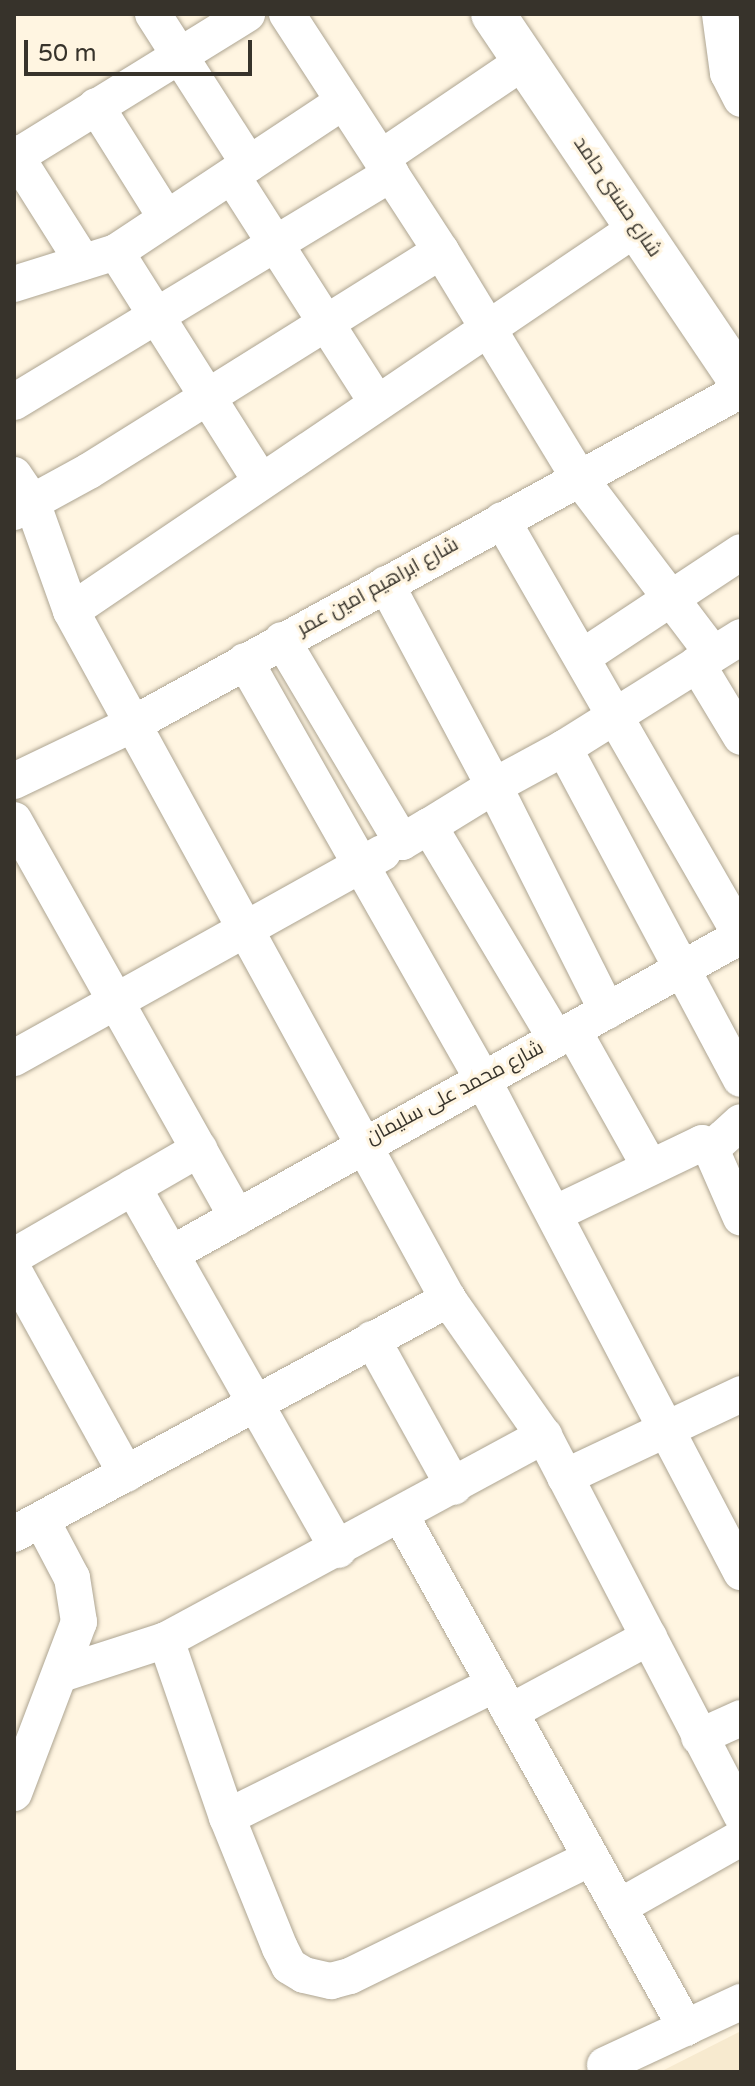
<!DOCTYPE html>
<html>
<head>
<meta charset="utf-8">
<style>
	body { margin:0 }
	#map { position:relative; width:755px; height:2086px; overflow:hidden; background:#fff5e1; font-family:"Varela Round",Cairo,sans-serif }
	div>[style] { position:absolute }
	.built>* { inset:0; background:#f7eacf }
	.roads { filter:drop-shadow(0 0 2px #aea592) drop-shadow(0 0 2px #aea592) }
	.street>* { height:36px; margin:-18px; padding:0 18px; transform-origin:18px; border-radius:18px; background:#fff }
	.secondary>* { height:44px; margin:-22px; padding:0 22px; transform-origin:22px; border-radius:22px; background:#fff }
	span { translate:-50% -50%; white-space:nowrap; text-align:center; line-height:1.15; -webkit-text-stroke:6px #fff5e1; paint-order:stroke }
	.street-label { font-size:20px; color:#37332b }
	.frame { position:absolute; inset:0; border:16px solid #37332b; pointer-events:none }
	.scale { position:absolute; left:24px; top:40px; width:228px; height:36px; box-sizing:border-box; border:4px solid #37332b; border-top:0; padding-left:10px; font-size:24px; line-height:28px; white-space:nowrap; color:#37332b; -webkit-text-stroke:6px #fff5e1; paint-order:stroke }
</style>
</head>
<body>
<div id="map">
	<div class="built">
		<i style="clip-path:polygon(741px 2031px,741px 2072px,660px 2072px)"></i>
	</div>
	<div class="roads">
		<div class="street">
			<i style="left:153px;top:14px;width:178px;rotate:57.4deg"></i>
			<i style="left:287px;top:14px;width:283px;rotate:57deg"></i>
			<i style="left:441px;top:251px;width:263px;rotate:58.7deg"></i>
			<i style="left:578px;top:476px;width:223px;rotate:52.8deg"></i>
			<i style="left:720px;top:14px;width:60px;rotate:82.3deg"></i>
			<i style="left:728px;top:73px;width:29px;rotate:63deg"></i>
			<i style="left:96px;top:106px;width:130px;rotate:57.9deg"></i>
			<i style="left:14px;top:153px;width:129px;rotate:57.7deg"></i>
			<i style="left:14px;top:158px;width:274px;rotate:-31.7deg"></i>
			<i style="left:381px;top:158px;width:173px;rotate:-34.1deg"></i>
			<i style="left:232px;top:176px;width:269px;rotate:57.4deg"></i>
			<i style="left:116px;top:252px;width:271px;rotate:57.7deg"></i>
			<i style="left:14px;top:284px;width:107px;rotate:-17.4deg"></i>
			<i style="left:116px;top:252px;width:273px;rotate:-33.5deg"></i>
			<i style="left:14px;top:402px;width:441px;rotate:-31.2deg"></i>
			<i style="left:14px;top:475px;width:32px;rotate:56deg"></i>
			<i style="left:32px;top:502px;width:116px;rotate:70.3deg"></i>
			<i style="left:71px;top:611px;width:785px;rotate:61.28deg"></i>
			<i style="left:448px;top:1299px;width:167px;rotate:55deg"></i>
			<i style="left:544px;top:1436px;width:427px;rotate:62.5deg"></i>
			<i style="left:14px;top:512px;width:85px;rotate:-28.7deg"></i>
			<i style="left:89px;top:471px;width:415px;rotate:-32deg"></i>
			<i style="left:502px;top:520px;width:479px;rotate:60.1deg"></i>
			<i style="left:386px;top:584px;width:229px;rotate:61.9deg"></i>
			<i style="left:494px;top:786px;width:80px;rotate:-28.5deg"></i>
			<i style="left:564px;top:748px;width:375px;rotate:61.9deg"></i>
			<i style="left:71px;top:611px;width:685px;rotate:-34.11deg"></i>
			<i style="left:282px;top:640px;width:235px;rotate:59.3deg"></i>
			<i style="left:402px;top:842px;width:31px;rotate:-31deg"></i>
			<i style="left:429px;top:826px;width:248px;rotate:59.2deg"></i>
			<i style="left:584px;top:656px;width:188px;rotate:-33.5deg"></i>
			<i style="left:245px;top:661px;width:482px;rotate:60.4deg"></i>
			<i style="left:483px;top:1080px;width:556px;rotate:62.33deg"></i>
			<i style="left:697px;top:664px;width:85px;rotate:58.9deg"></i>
			<i style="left:564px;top:748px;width:209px;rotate:-32.1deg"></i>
			<i style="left:14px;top:781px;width:132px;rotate:-25.6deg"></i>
			<i style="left:133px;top:724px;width:694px;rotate:-28.78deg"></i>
			<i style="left:14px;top:820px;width:456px;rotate:60.7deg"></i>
			<i style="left:429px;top:826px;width:76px;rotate:-31.6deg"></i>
			<i style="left:494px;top:786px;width:252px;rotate:63.3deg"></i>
			<i style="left:573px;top:1030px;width:157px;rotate:60.7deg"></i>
			<i style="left:14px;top:1058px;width:422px;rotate:-29.1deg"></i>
			<i style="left:711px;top:1149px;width:40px;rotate:-42deg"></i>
			<i style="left:133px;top:1187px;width:417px;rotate:60.5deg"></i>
			<i style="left:554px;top:1214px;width:164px;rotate:-25.6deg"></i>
			<i style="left:702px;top:1143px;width:9px;rotate:27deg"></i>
			<i style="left:710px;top:1147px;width:77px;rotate:66.4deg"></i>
			<i style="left:171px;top:1254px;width:653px;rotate:-29.16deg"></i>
			<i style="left:14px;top:1256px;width:214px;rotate:-30deg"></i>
			<i style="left:14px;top:1271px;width:232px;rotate:61.1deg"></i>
			<i style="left:372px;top:1339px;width:169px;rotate:61deg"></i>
			<i style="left:565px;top:1477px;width:195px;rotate:-25.2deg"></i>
			<i style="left:401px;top:1516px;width:586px;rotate:60.9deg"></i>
			<i style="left:14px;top:1534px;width:494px;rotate:-28.4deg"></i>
			<i style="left:166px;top:1640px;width:187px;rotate:71deg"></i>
			<i style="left:227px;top:1817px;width:141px;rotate:68deg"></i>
			<i style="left:280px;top:1948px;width:20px;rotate:63deg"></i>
			<i style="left:289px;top:1966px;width:17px;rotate:31deg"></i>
			<i style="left:304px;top:1975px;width:28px;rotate:13deg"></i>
			<i style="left:331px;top:1981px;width:20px;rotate:-15deg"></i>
			<i style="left:350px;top:1976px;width:268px;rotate:-26.1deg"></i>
			<i style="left:61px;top:1674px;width:110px;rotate:-17.9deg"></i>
			<i style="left:166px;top:1640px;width:430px;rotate:-28.4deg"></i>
			<i style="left:510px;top:1712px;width:158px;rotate:-28.3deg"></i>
			<i style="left:699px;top:1737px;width:46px;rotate:-24.3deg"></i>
			<i style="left:14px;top:1793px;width:183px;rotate:-69.2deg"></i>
			<i style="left:79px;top:1622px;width:45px;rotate:-99deg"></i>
			<i style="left:72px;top:1578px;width:64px;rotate:-117.8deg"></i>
			<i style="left:227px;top:1817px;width:299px;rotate:-26.4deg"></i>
			<i style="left:619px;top:1907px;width:140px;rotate:-29.5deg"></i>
			<i style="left:605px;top:2065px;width:150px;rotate:-24.9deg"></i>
		</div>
		<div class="secondary">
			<i style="left:493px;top:14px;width:443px;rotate:56deg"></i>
		</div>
	</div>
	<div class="street-label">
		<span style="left:617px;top:197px;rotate:56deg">شارع حسنى حامد</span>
		<span style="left:378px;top:587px;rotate:-29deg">شارع ابراهيم امين عمر</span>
		<span style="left:455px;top:1093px;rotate:-28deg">شارع محمد على سليمان</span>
	</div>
	<div class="frame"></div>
	<div class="scale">50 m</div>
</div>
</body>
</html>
